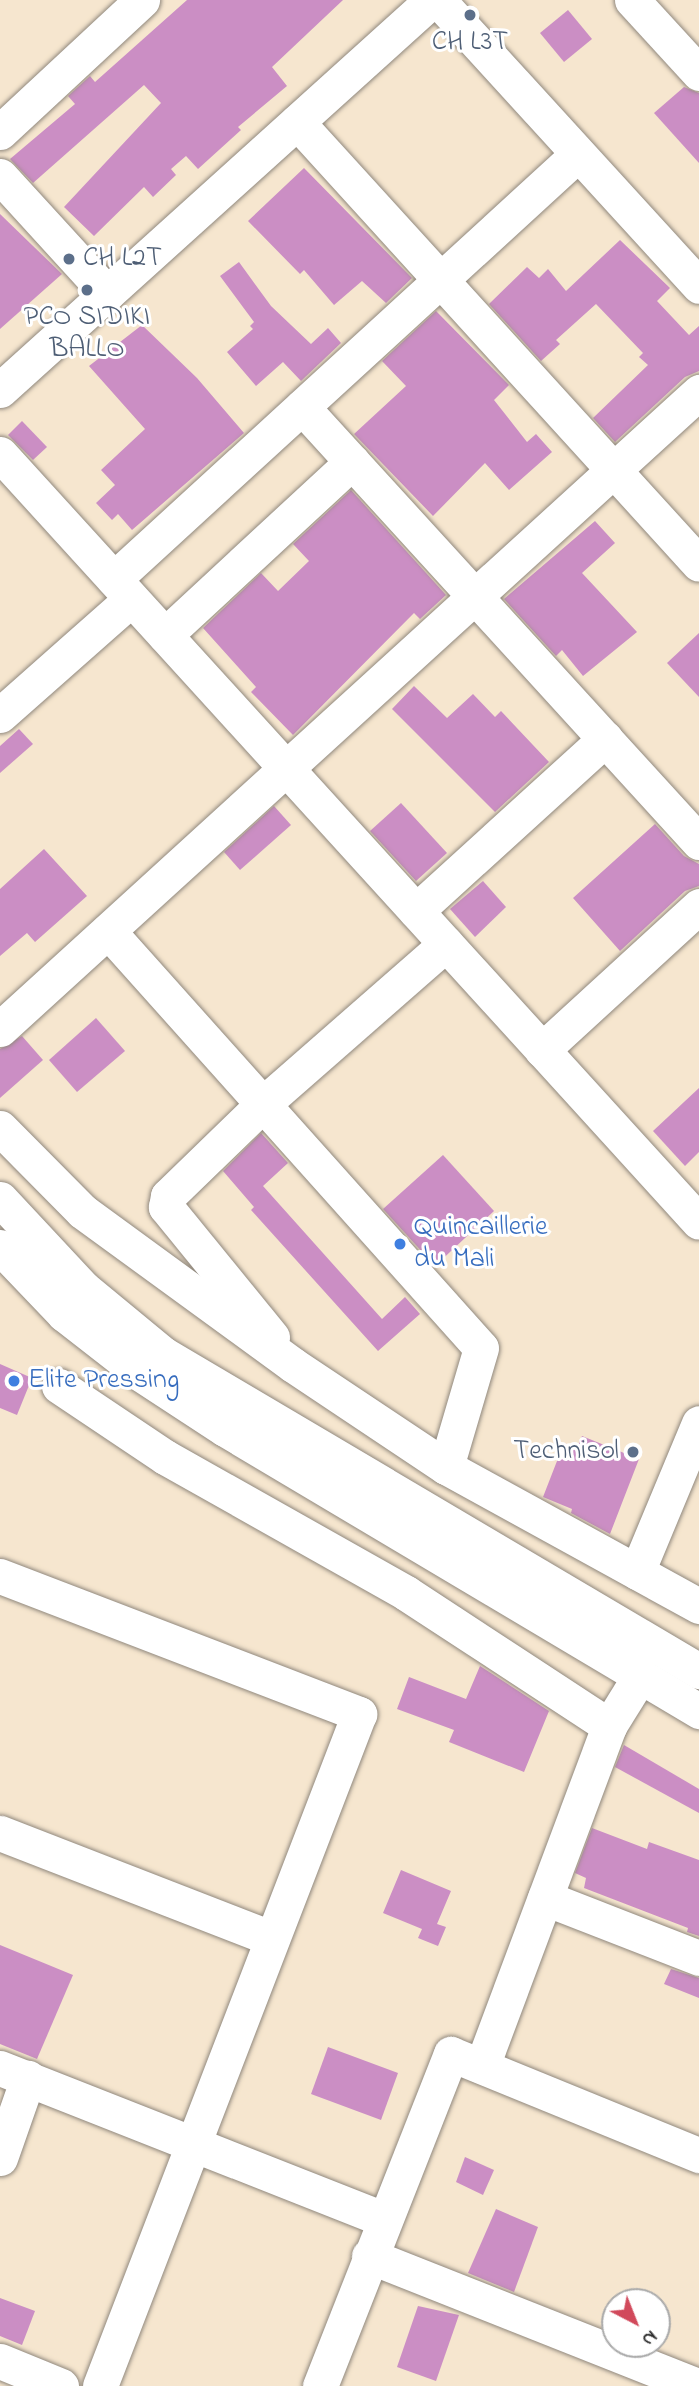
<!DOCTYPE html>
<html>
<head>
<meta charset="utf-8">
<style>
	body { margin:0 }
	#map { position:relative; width:699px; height:2386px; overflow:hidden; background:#f6e6cf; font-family:"Indie Flower",sans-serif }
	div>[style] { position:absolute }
	.building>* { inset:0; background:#cb8ec4 }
	.roads { filter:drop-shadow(0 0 2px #90887d) drop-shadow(0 0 2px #90887d) }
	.minor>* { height:35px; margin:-17.5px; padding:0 17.5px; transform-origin:17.5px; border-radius:17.5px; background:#fff }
	.dots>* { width:19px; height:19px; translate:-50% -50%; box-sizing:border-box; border:4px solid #fff; border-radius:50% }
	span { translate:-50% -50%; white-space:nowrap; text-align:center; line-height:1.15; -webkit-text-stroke:6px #fff; paint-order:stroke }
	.service-label { font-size:28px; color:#4e5e75 }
	.left { translate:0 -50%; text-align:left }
	.right { translate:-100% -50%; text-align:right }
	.shop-label { font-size:28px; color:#366cbe }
	.north { position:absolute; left:601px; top:2288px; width:70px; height:70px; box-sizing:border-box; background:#fff; border:2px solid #aaa; border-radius:50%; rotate:138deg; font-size:19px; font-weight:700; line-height:28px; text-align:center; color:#2b2b2b }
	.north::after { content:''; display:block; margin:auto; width:24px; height:32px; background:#d1495b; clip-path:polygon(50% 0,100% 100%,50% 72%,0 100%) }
</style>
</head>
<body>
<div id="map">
	<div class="building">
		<i style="clip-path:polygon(187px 0,343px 0,272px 67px,287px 86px,238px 127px,241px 130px,198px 169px,186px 156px,171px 169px,176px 175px,153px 197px,144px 187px,94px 236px,64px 207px,161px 103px,144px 85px,33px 183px,10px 159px,75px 104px,68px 96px,90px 76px,95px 82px)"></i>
		<i style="clip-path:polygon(568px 10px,592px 39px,564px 62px,540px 33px)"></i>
		<i style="clip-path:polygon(684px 87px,699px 93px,699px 163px,654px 113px)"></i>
		<i style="clip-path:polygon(304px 168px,412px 278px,386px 303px,362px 281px,334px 305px,304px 270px,300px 274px,248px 221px)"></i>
		<i style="clip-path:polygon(0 214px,62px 274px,0 329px)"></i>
		<i style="clip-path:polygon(620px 240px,670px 288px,657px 301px,689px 335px,699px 326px,699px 371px,685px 377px,615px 442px,593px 418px,648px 365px,639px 357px,643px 353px,596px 304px,556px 340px,560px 344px,541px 361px,489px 304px,527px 267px,539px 278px,548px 269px,566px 291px)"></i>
		<i style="clip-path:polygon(239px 262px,271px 306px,311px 344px,328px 328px,341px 343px,301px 381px,283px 362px,256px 386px,227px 352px,253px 329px,250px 326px,254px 322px,220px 276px)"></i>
		<i style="clip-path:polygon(436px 311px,509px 385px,494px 400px,527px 442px,536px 434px,552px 452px,509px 490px,485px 463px,433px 516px,354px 434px,406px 386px,382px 361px)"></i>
		<i style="clip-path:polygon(142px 325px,197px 378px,244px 433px,132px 530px,118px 514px,112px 520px,96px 503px,115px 485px,101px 470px,145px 429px,89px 366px)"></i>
		<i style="clip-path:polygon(22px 421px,47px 447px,33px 460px,8px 435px)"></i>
		<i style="clip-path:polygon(351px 490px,446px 595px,420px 619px,414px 613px,293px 735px,251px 692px,256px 687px,203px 628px,261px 573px,278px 591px,309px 561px,293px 544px)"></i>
		<i style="clip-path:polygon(595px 521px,615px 543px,582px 573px,637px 632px,583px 676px,562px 650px,556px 656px,504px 599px)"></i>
		<i style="clip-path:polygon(699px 633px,699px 697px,667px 663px)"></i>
		<i style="clip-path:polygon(414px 686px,447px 718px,473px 694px,495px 717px,501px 711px,549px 762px,495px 812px,392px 709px)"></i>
		<i style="clip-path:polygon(19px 729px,33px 744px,0 773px,0 746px)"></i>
		<i style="clip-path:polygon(401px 803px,447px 853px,416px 881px,370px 831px)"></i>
		<i style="clip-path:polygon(274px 806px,291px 825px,240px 870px,224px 852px)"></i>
		<i style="clip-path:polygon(655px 824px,684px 856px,699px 864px,699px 886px,685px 891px,620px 951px,573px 898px)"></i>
		<i style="clip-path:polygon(44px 849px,87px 896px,35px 942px,27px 933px,0 956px,0 889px)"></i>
		<i style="clip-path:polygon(483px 881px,506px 907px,475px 937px,450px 909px)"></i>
		<i style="clip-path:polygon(96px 1018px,125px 1051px,77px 1092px,49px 1060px)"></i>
		<i style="clip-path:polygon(22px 1036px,43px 1060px,0 1098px,0 1049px)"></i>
		<i style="clip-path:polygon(699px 1088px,699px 1152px,685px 1166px,653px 1131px)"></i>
		<i style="clip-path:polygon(261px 1133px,288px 1163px,263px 1186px,382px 1319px,405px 1297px,420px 1314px,378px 1351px,251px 1210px,254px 1207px,223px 1171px)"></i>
		<i style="clip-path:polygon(443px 1155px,494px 1211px,435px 1266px,383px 1209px)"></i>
		<i style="clip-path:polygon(0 1364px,32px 1378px,17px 1415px,0 1408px)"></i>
		<i style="clip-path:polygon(582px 1436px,639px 1459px,610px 1534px,571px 1513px,572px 1509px,543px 1497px,564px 1443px,577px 1448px)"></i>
		<i style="clip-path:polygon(480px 1666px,549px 1711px,524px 1772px,449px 1742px,454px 1730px,397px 1709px,409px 1677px,466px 1699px)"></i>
		<i style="clip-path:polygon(624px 1745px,699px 1789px,699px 1813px,615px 1767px)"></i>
		<i style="clip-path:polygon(592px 1828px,647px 1849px,649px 1842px,699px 1860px,699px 1936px,687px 1932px,688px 1928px,584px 1888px,586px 1878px,575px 1873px)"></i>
		<i style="clip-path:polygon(401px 1870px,451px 1891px,437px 1924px,446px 1927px,438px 1946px,418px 1938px,422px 1929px,383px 1913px)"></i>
		<i style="clip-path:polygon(0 1945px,73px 1975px,37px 2059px,0 2044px)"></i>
		<i style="clip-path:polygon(671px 1969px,699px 1978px,699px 1998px,664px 1984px)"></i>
		<i style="clip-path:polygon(328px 2047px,398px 2073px,381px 2120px,311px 2094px)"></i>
		<i style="clip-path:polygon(465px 2157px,494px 2170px,483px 2195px,456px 2182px)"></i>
		<i style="clip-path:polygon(496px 2209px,538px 2227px,514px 2292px,468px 2273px)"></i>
		<i style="clip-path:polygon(0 2298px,35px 2311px,22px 2345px,0 2336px)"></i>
		<i style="clip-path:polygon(418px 2306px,459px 2315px,436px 2381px,397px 2367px)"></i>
	</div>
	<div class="roads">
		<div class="minor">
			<i style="left:438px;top:0;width:387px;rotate:47.6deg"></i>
			<i style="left:632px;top:0;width:99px;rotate:47.5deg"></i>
			<i style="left:297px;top:122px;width:597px;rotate:47.71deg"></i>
			<i style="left:0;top:132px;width:194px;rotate:-42.9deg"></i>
			<i style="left:0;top:176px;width:159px;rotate:47.6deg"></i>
			<i style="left:0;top:390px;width:582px;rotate:-42.08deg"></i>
			<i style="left:302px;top:407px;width:589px;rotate:47.62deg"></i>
			<i style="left:0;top:454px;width:1038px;rotate:47.69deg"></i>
			<i style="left:114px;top:579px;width:629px;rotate:-42.49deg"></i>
			<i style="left:165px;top:635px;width:255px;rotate:-42.8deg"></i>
			<i style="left:0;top:715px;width:175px;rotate:-41.5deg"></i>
			<i style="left:416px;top:911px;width:256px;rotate:-42.3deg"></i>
			<i style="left:108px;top:931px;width:559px;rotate:48.19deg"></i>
			<i style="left:481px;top:1348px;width:124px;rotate:106.4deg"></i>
			<i style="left:0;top:1029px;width:946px;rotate:-42.34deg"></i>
			<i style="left:542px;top:1050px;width:213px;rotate:-42.5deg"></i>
			<i style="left:0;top:1128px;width:117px;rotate:45.3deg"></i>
			<i style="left:82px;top:1211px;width:261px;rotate:36.1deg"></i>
			<i style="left:293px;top:1365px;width:184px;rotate:33.7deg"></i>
			<i style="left:446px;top:1467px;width:289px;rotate:28.8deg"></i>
			<i style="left:0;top:1199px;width:122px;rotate:47deg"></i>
			<i style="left:83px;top:1288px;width:104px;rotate:39.5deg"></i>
			<i style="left:163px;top:1354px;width:623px;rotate:30.6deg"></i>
			<i style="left:0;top:1247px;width:93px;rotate:46.3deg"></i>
			<i style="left:64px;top:1314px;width:98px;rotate:37.9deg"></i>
			<i style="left:141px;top:1374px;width:100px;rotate:33.2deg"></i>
			<i style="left:225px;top:1429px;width:552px;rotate:30.75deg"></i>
			<i style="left:272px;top:1337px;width:168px;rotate:-129.2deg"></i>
			<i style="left:166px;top:1207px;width:11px;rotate:-80deg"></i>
			<i style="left:168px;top:1196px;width:132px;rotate:-44.1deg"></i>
			<i style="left:263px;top:1104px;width:243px;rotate:-41.2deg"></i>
			<i style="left:59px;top:1386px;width:128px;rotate:33.8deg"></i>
			<i style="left:165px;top:1457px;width:277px;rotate:29.4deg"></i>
			<i style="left:406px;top:1593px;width:243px;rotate:33.2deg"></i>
			<i style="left:637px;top:1572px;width:161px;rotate:-67.4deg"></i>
			<i style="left:0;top:1576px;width:385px;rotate:21deg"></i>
			<i style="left:359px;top:1714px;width:720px;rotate:111.08deg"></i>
			<i style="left:0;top:1833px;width:291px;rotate:21.2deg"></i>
			<i style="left:545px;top:1898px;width:165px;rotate:21.3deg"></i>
			<i style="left:482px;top:2066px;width:363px;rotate:-69.5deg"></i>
			<i style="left:609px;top:1726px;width:59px;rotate:-58.2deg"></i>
			<i style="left:0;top:2068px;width:413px;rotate:21.5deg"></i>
			<i style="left:0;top:2158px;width:85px;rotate:-70.7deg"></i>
			<i style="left:369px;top:2256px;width:353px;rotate:21.6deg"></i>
			<i style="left:0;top:2361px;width:66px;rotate:22.3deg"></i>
			<i style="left:320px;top:2386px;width:357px;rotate:-68.5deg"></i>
			<i style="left:451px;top:2054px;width:268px;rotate:22.2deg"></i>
		</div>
	</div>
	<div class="dots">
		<i style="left:470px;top:15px;background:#5c6f8a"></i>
		<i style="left:69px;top:259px;background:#5c6f8a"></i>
		<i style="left:87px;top:290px;background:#5c6f8a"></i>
		<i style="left:400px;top:1244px;background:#3f7fe0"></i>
		<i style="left:14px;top:1381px;background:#3f7fe0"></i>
		<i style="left:633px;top:1452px;background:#5c6f8a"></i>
	</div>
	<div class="service-label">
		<span style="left:470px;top:43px">CH L3T</span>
		<span class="left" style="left:83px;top:259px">CH L2T</span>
		<span style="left:87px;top:334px">PCO SIDIKI<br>BALLO</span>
		<span class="right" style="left:619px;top:1452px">Technisol</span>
	</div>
	<div class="shop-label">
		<span class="left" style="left:414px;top:1244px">Quincaillerie<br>du Mali</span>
		<span class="left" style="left:28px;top:1381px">Elite Pressing</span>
	</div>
	<div class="north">N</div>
</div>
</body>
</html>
